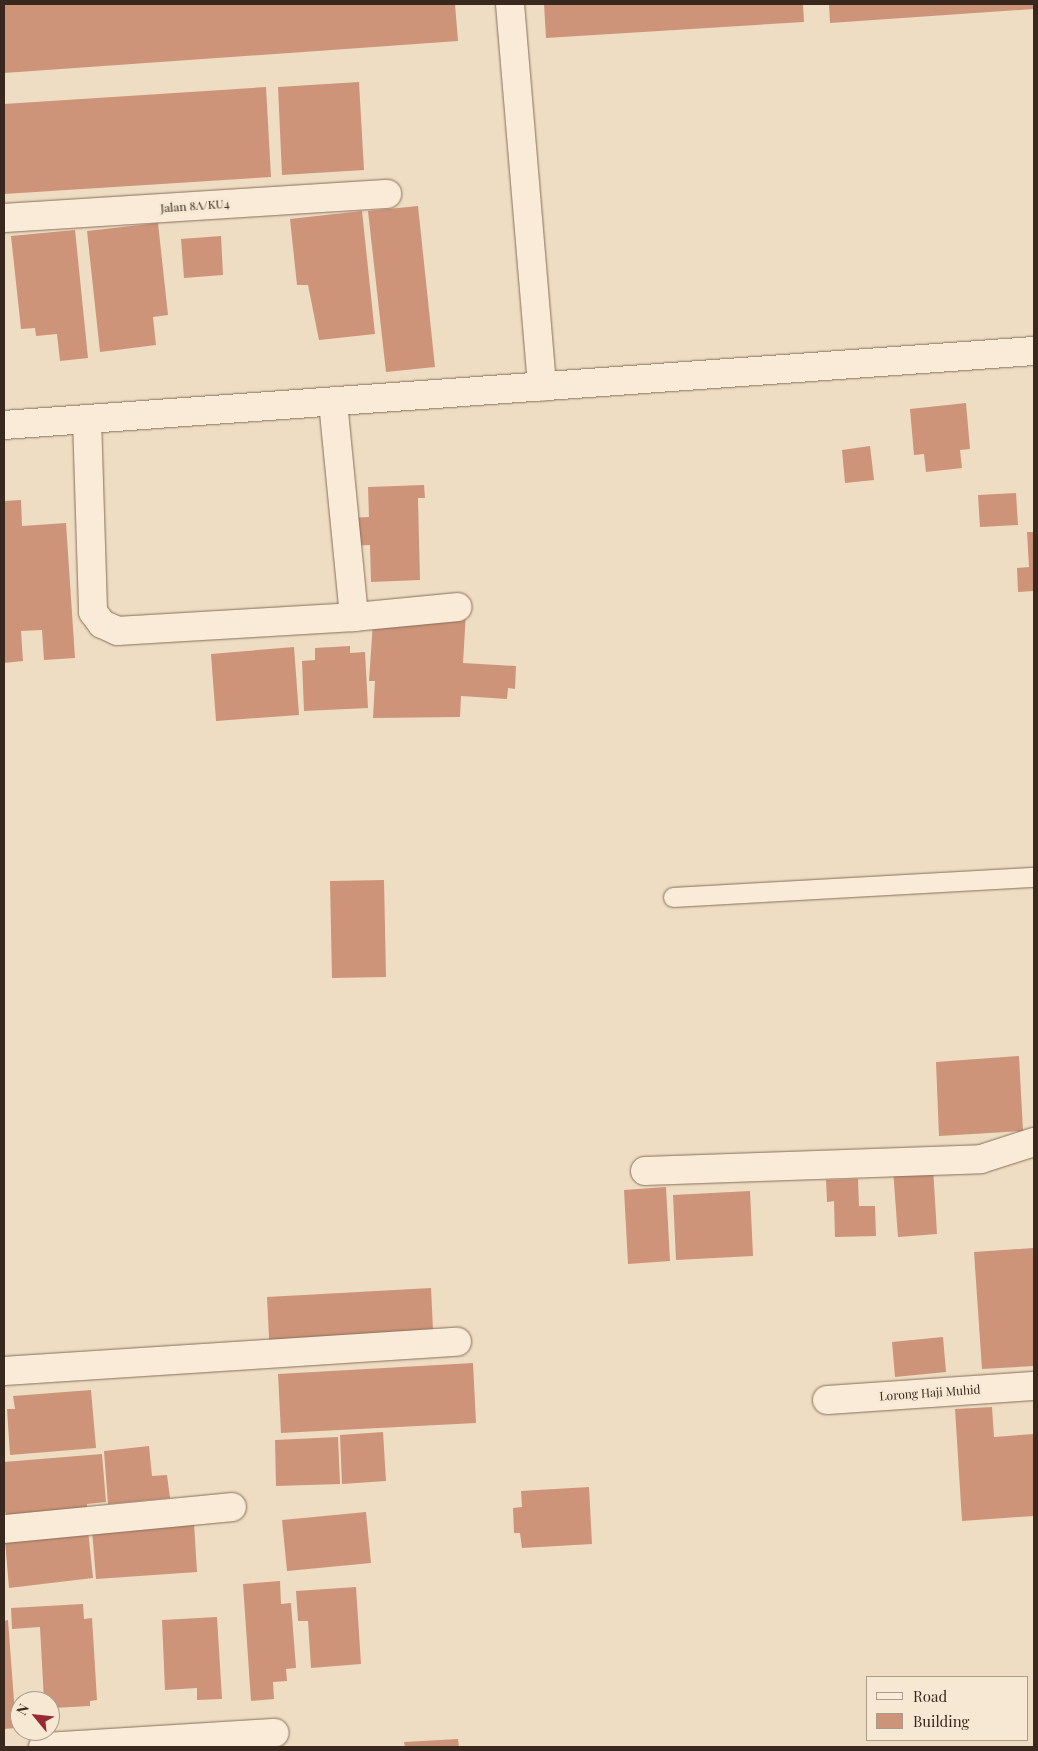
<!DOCTYPE html>
<html>
<head>
<meta charset="utf-8">
<style>
	body { margin:0 }
	#map { position:relative; width:1038px; height:1751px; overflow:hidden; background:#eeddc3; font-family:"Playfair Display",serif }
	div>[style] { position:absolute }
	.building>* { inset:0; background:#cd9479 }
	.roads { filter:drop-shadow(0 0 1px #896e5a) drop-shadow(0 0 1px #896e5a) }
	.service>* { height:19px; margin:-9.5px; padding:0 9.5px; transform-origin:9.5px; border-radius:9.5px; background:#f9ebd7 }
	.minor>* { height:28px; margin:-14px; padding:0 14px; transform-origin:14px; border-radius:14px; background:#f9ebd7 }
	.tertiary>* { height:28px; margin:-14px; padding:0 14px; transform-origin:14px; border-radius:14px; background:#f9ebd7 }
	span { translate:-50% -50%; white-space:nowrap; text-align:center; line-height:1.15; -webkit-text-stroke:4.5px #f6e8d3; paint-order:stroke }
	.street-label { font-size:12px; color:#39281e }
	.frame { position:absolute; inset:0; border:5px solid #39281e; pointer-events:none }
	.legend { position:absolute; left:866px; top:1676px; width:162px; height:65px; box-sizing:border-box; background:#f6e8d3; border:1px solid #aa9b8b; margin:0; padding:6px 9px; list-style:none; font-size:15px; color:#39281e }
	.legend li { display:flex; align-items:center; gap:10px; height:25px }
	.legend b { width:25px; border:1px solid #aa9b8b }
	.north { position:absolute; left:10px; top:1691px; width:50px; height:50px; box-sizing:border-box; background:#f6e8d3; border:1px solid #aa9b8b; border-radius:50%; rotate:298deg; font-size:14px; font-weight:700; line-height:20px; text-align:center; color:#39281e }
	.north::after { content:''; display:block; margin:auto; width:18px; height:22px; background:#982935; clip-path:polygon(50% 0,100% 100%,50% 72%,0 100%) }
</style>
</head>
<body>
<div id="map">
	<div class="building">
		<i style="clip-path:polygon(4px 4px,455px 4px,458px 41px,4px 73px)"></i>
		<i style="clip-path:polygon(544px 4px,803px 4px,804px 22px,546px 38px)"></i>
		<i style="clip-path:polygon(829px 4px,1034px 4px,1034px 9px,830px 23px)"></i>
		<i style="clip-path:polygon(359px 82px,364px 170px,282px 175px,278px 87px)"></i>
		<i style="clip-path:polygon(266px 87px,271px 177px,4px 194px,4px 104px)"></i>
		<i style="clip-path:polygon(418px 206px,435px 367px,386px 372px,368px 211px)"></i>
		<i style="clip-path:polygon(362px 211px,375px 334px,319px 340px,308px 285px,297px 285px,290px 219px)"></i>
		<i style="clip-path:polygon(158px 223px,168px 315px,153px 317px,156px 345px,100px 352px,87px 231px)"></i>
		<i style="clip-path:polygon(75px 230px,88px 358px,60px 361px,57px 334px,36px 336px,35px 328px,21px 329px,11px 236px)"></i>
		<i style="clip-path:polygon(221px 236px,223px 275px,184px 278px,181px 239px)"></i>
		<i style="clip-path:polygon(966px 403px,970px 449px,960px 450px,962px 468px,926px 472px,924px 454px,914px 455px,910px 409px)"></i>
		<i style="clip-path:polygon(870px 446px,874px 480px,845px 483px,842px 450px)"></i>
		<i style="clip-path:polygon(424px 485px,425px 498px,418px 498px,420px 580px,371px 582px,370px 545px,348px 546px,347px 518px,369px 517px,368px 487px)"></i>
		<i style="clip-path:polygon(1016px 493px,1018px 525px,980px 527px,978px 495px)"></i>
		<i style="clip-path:polygon(21px 500px,22px 526px,66px 523px,75px 658px,44px 660px,42px 630px,21px 631px,23px 661px,4px 663px,4px 501px)"></i>
		<i style="clip-path:polygon(1027px 532px,1034px 532px,1034px 591px,1018px 592px,1017px 568px,1029px 567px)"></i>
		<i style="clip-path:polygon(424px 609px,466px 612px,463px 663px,516px 666px,515px 689px,508px 688px,507px 699px,461px 696px,460px 717px,373px 718px,375px 681px,369px 681px,373px 622px,423px 625px)"></i>
		<i style="clip-path:polygon(350px 646px,350px 653px,365px 652px,368px 708px,304px 711px,302px 661px,315px 660px,315px 648px)"></i>
		<i style="clip-path:polygon(294px 647px,299px 715px,216px 721px,211px 654px)"></i>
		<i style="clip-path:polygon(384px 880px,386px 977px,332px 978px,330px 881px)"></i>
		<i style="clip-path:polygon(1019px 1056px,1023px 1131px,939px 1136px,936px 1062px)"></i>
		<i style="clip-path:polygon(933px 1167px,937px 1234px,898px 1237px,893px 1169px)"></i>
		<i style="clip-path:polygon(858px 1179px,859px 1206px,875px 1206px,876px 1236px,835px 1237px,834px 1201px,827px 1202px,826px 1180px)"></i>
		<i style="clip-path:polygon(666px 1187px,670px 1261px,628px 1264px,624px 1190px)"></i>
		<i style="clip-path:polygon(750px 1191px,753px 1256px,676px 1260px,673px 1195px)"></i>
		<i style="clip-path:polygon(1034px 1248px,1034px 1366px,982px 1369px,974px 1252px)"></i>
		<i style="clip-path:polygon(431px 1288px,434px 1350px,270px 1358px,267px 1297px)"></i>
		<i style="clip-path:polygon(943px 1337px,946px 1372px,895px 1377px,892px 1342px)"></i>
		<i style="clip-path:polygon(473px 1363px,476px 1423px,281px 1433px,278px 1374px)"></i>
		<i style="clip-path:polygon(91px 1390px,96px 1448px,10px 1455px,7px 1409px,15px 1409px,13px 1396px)"></i>
		<i style="clip-path:polygon(992px 1407px,994px 1437px,1034px 1434px,1034px 1516px,962px 1521px,955px 1409px)"></i>
		<i style="clip-path:polygon(383px 1432px,386px 1481px,342px 1484px,340px 1435px)"></i>
		<i style="clip-path:polygon(338px 1437px,340px 1484px,276px 1486px,275px 1440px)"></i>
		<i style="clip-path:polygon(149px 1446px,152px 1476px,167px 1475px,170px 1498px,108px 1504px,104px 1451px)"></i>
		<i style="clip-path:polygon(102px 1454px,106px 1502px,87px 1504px,87px 1508px,7px 1515px,4px 1510px,4px 1462px)"></i>
		<i style="clip-path:polygon(589px 1487px,592px 1544px,522px 1548px,520px 1533px,514px 1533px,513px 1508px,522px 1507px,521px 1491px)"></i>
		<i style="clip-path:polygon(366px 1512px,371px 1563px,287px 1571px,282px 1520px)"></i>
		<i style="clip-path:polygon(194px 1523px,197px 1572px,96px 1579px,92px 1530px)"></i>
		<i style="clip-path:polygon(88px 1530px,93px 1578px,9px 1588px,5px 1540px)"></i>
		<i style="clip-path:polygon(280px 1581px,281px 1604px,291px 1603px,296px 1668px,286px 1669px,287px 1681px,273px 1682px,274px 1699px,251px 1701px,243px 1584px)"></i>
		<i style="clip-path:polygon(356px 1587px,361px 1664px,311px 1668px,308px 1621px,298px 1621px,296px 1591px)"></i>
		<i style="clip-path:polygon(83px 1604px,84px 1619px,92px 1618px,97px 1700px,90px 1701px,90px 1706px,53px 1708px,50px 1701px,44px 1701px,40px 1627px,12px 1629px,11px 1608px)"></i>
		<i style="clip-path:polygon(217px 1617px,222px 1699px,197px 1700px,197px 1688px,165px 1690px,162px 1620px)"></i>
		<i style="clip-path:polygon(8px 1620px,16px 1728px,4px 1729px,4px 1621px)"></i>
		<i style="clip-path:polygon(458px 1739px,459px 1747px,405px 1747px,404px 1742px)"></i>
	</div>
	<div class="roads">
		<div class="service">
			<i style="left:673px;top:897px;width:362px;rotate:-3.2deg"></i>
		</div>
		<div class="minor">
			<i style="left:510px;top:4px;width:384px;rotate:85.2deg"></i>
			<i style="left:4px;top:218px;width:384px;rotate:-3.6deg"></i>
			<i style="left:333px;top:402px;width:216px;rotate:84.4deg"></i>
			<i style="left:354px;top:617px;width:104px;rotate:-5.5deg"></i>
			<i style="left:87px;top:419px;width:193px;rotate:88.2deg"></i>
			<i style="left:93px;top:612px;width:15px;rotate:53deg"></i>
			<i style="left:102px;top:624px;width:17px;rotate:24deg"></i>
			<i style="left:118px;top:631px;width:236px;rotate:-3.4deg"></i>
			<i style="left:645px;top:1171px;width:336px;rotate:-2deg"></i>
			<i style="left:981px;top:1159px;width:56px;rotate:-17.8deg"></i>
			<i style="left:4px;top:1371px;width:454px;rotate:-3.7deg"></i>
			<i style="left:827px;top:1400px;width:207px;rotate:-3.9deg"></i>
			<i style="left:4px;top:1529px;width:229px;rotate:-5.5deg"></i>
			<i style="left:43px;top:1747px;width:232px;rotate:-3.5deg"></i>
		</div>
		<div class="tertiary">
			<i style="left:4px;top:425px;width:1033px;rotate:-4.11deg"></i>
		</div>
	</div>
	<div class="street-label">
		<span style="left:195px;top:206px;rotate:-4deg">Jalan 8A/KU4</span>
		<span style="left:930px;top:1393px;rotate:-4deg">Lorong Haji Muhid</span>
	</div>
	<div class="frame"></div>
	<ul class="legend">
	<li><b style="height:6px;background:#f9ebd7"></b>Road</li>
	<li><b style="height:14px;background:#cd9479"></b>Building</li>
	</ul>
	<div class="north">N</div>
</div>
</body>
</html>
